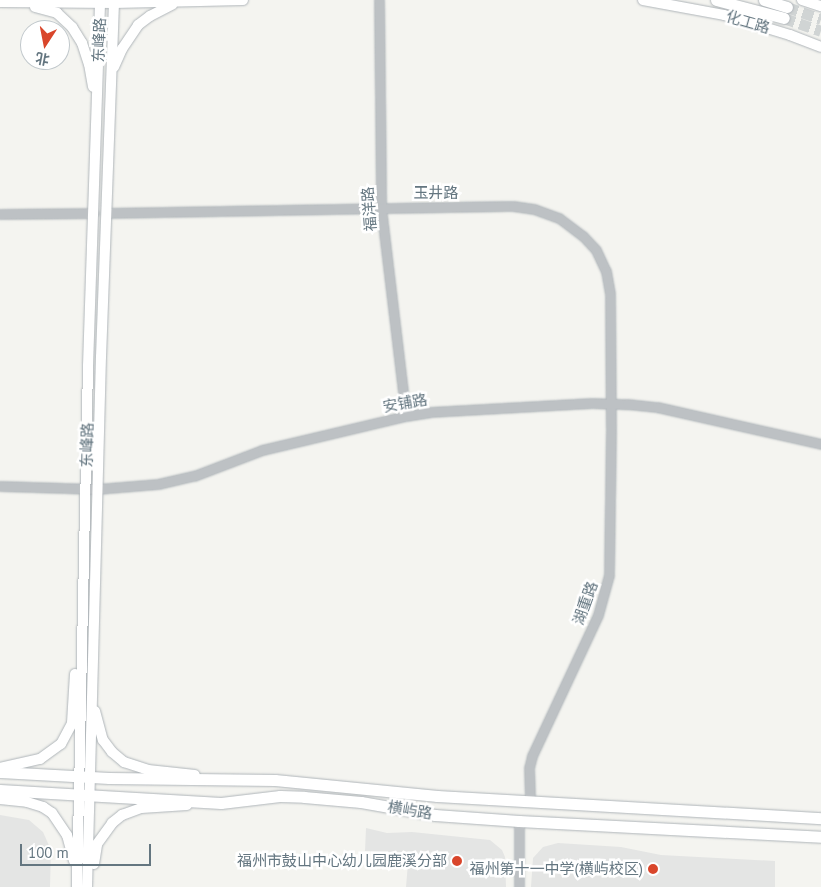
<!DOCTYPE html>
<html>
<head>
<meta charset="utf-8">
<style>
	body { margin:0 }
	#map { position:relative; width:821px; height:887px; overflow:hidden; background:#f4f4f0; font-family:"PT Sans","Noto Sans SC",sans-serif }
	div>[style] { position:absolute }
	.built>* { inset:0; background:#e4e5e4 }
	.trunk-tunnel>* { height:11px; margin-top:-5.5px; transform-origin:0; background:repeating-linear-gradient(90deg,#d0d4d4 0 11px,transparent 0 16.5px) }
	.roads { filter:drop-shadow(0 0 1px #afb5b9) drop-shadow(0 0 1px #afb5b9) }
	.tertiary>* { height:9px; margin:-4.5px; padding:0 4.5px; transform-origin:4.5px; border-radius:4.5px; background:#bdc1c4 }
	.secondary>* { height:10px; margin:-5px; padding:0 5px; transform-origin:5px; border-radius:5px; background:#fff }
	.primary>* { height:11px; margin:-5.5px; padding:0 5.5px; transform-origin:5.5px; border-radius:5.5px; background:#fff }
	.trunk>* { height:11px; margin:-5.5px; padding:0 5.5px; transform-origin:5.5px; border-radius:5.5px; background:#fff }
	.dots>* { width:14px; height:14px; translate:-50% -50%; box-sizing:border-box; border:2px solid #fff; border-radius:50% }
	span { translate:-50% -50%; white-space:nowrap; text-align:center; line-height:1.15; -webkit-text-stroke:5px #fff; paint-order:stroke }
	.street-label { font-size:15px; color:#647680 }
	.poi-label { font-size:15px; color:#647680 }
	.right { translate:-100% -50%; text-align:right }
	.north { position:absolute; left:20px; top:20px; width:50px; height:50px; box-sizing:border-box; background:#fff; border:1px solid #c1c8cc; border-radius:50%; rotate:191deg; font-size:14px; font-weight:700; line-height:20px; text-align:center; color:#647680 }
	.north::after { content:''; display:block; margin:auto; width:18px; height:22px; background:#d9462b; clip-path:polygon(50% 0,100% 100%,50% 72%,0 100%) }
	.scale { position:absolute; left:20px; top:844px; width:131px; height:22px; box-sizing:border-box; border:2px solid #647680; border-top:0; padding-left:6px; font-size:15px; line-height:18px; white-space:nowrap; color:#647680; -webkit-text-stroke:4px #fff; paint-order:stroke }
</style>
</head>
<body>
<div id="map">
	<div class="built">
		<i style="clip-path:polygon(0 815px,29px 820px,43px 832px,51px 850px,50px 887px,0 887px)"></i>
		<i style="clip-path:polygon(366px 828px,387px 833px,412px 832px,490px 840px,502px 850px,505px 857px,506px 887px,406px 887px,408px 863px,406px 854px,365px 851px)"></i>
		<i style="clip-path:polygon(558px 843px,621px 847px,661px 855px,775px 861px,775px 887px,531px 887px,533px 858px,543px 847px)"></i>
	</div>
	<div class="trunk-tunnel">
		<i style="left:787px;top:7px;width:36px;rotate:19deg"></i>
		<i style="left:784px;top:18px;width:39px;rotate:19deg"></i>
	</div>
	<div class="roads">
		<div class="tertiary">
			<i style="left:379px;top:0;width:207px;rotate:89.4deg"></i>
			<i style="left:381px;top:207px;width:210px;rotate:83.2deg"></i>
			<i style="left:106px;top:213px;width:407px;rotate:-1deg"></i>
			<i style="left:513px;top:206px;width:21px;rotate:8deg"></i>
			<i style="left:534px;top:209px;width:27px;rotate:20deg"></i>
			<i style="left:559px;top:218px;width:30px;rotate:37deg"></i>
			<i style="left:583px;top:236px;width:19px;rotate:47deg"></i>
			<i style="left:596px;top:250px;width:23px;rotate:65deg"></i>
			<i style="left:606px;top:271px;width:23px;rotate:80deg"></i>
			<i style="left:610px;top:294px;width:134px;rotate:89.6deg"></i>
			<i style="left:611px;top:428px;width:147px;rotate:90.8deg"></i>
			<i style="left:609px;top:575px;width:41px;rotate:105.4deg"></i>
			<i style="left:598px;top:615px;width:156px;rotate:115.1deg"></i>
			<i style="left:532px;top:756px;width:12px;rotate:104deg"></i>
			<i style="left:529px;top:768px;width:32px;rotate:88deg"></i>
			<i style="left:0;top:214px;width:94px;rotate:-0.6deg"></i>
			<i style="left:0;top:486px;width:97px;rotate:1.8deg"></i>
			<i style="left:97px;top:489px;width:61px;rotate:-4.7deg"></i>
			<i style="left:158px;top:484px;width:37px;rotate:-13deg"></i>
			<i style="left:194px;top:476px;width:73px;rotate:-20.9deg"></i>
			<i style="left:262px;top:450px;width:148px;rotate:-13.3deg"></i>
			<i style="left:406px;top:416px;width:24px;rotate:-9deg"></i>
			<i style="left:430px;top:412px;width:162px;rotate:-3.2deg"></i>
			<i style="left:592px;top:403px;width:35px;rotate:2deg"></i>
			<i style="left:627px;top:404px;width:30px;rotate:6deg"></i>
			<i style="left:657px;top:407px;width:168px;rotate:12.7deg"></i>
			<i style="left:519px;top:821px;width:66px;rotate:90deg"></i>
		</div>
		<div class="secondary">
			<i style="left:643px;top:0;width:82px;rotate:10.5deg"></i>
			<i style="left:724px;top:15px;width:69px;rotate:16.9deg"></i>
			<i style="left:790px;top:35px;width:33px;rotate:21deg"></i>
			<i style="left:802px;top:0;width:20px;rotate:18deg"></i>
			<i style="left:0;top:2px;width:114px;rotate:0.5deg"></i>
			<i style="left:114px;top:3px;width:129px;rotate:-1.3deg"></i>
			<i style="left:35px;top:7px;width:23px;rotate:15deg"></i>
			<i style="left:57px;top:13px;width:21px;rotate:43deg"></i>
			<i style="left:72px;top:27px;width:19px;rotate:58deg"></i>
			<i style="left:82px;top:43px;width:22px;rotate:72deg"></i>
			<i style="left:89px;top:64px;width:23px;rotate:80deg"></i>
			<i style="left:114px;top:67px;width:20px;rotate:-66deg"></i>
			<i style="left:122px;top:49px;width:29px;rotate:-56deg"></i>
			<i style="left:138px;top:25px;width:15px;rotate:-37deg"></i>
			<i style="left:150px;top:16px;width:25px;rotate:-27deg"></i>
			<i style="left:95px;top:711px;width:30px;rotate:75deg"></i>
			<i style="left:103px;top:740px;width:15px;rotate:53deg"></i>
			<i style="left:112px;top:752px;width:16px;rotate:40deg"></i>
			<i style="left:124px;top:762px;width:25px;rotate:18deg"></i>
			<i style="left:148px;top:770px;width:47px;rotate:6.1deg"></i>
			<i style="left:0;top:768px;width:41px;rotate:-12.7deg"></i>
			<i style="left:40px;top:759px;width:26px;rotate:-36deg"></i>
			<i style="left:61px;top:744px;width:24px;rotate:-62deg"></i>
			<i style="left:72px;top:723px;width:49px;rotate:-86.5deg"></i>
			<i style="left:0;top:799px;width:27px;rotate:6deg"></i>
			<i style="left:27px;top:802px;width:17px;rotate:17deg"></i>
			<i style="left:43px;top:807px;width:11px;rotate:34deg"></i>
			<i style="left:52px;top:813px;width:27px;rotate:56deg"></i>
			<i style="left:67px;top:835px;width:27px;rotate:75deg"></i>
			<i style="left:94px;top:864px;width:20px;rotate:-81deg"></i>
			<i style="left:97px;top:844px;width:26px;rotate:-54deg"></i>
			<i style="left:112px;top:823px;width:13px;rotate:-39deg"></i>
			<i style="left:122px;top:815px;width:20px;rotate:-20deg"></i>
			<i style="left:141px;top:808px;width:46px;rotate:-3.7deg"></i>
			<i style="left:77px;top:887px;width:521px;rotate:-88.79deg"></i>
			<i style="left:88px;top:366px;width:363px;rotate:-88.1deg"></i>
			<i style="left:87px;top:887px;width:530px;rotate:-88.49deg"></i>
			<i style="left:101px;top:357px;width:354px;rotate:-87.9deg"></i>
		</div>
		<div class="primary">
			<i style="left:100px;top:3px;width:3px;rotate:-90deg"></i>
			<i style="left:114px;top:3px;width:3px;rotate:-90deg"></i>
			<i style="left:0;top:772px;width:109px;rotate:3.2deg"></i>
			<i style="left:109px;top:778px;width:166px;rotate:0.7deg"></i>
			<i style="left:275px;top:780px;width:163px;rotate:5.6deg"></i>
			<i style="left:437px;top:796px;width:385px;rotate:3.3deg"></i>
			<i style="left:0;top:790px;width:221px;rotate:3.4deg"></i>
			<i style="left:221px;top:803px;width:59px;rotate:-6.8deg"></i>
			<i style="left:280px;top:796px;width:24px;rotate:2deg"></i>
			<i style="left:304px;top:797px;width:57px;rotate:5deg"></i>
			<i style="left:361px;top:802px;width:75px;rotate:10deg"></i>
			<i style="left:435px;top:815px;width:84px;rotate:4.1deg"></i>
			<i style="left:519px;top:821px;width:302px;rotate:3deg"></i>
		</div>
		<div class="trunk">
			<i style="left:716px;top:0;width:70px;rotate:14.8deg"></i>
			<i style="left:764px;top:0;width:24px;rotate:17deg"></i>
		</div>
	</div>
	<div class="dots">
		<i style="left:457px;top:861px;background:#d9462b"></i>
		<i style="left:653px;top:869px;background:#d9462b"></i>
	</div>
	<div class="street-label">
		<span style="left:748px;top:22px;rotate:16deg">化工路</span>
		<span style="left:99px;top:40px;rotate:-88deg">东峰路</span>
		<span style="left:436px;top:193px">玉井路</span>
		<span style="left:369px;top:209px;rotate:-94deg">福洋路</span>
		<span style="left:405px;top:403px;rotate:-10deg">安铺路</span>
		<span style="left:87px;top:445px;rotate:-89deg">东峰路</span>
		<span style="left:585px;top:603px;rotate:-70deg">湖重路</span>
		<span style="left:410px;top:810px;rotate:9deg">横屿路</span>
	</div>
	<div class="poi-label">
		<span class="right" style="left:447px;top:861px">福州市鼓山中心幼儿园鹿溪分部</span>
		<span class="right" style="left:643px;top:869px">福州第十一中学(横屿校区)</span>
	</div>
	<div class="north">北</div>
	<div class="scale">100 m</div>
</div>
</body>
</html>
